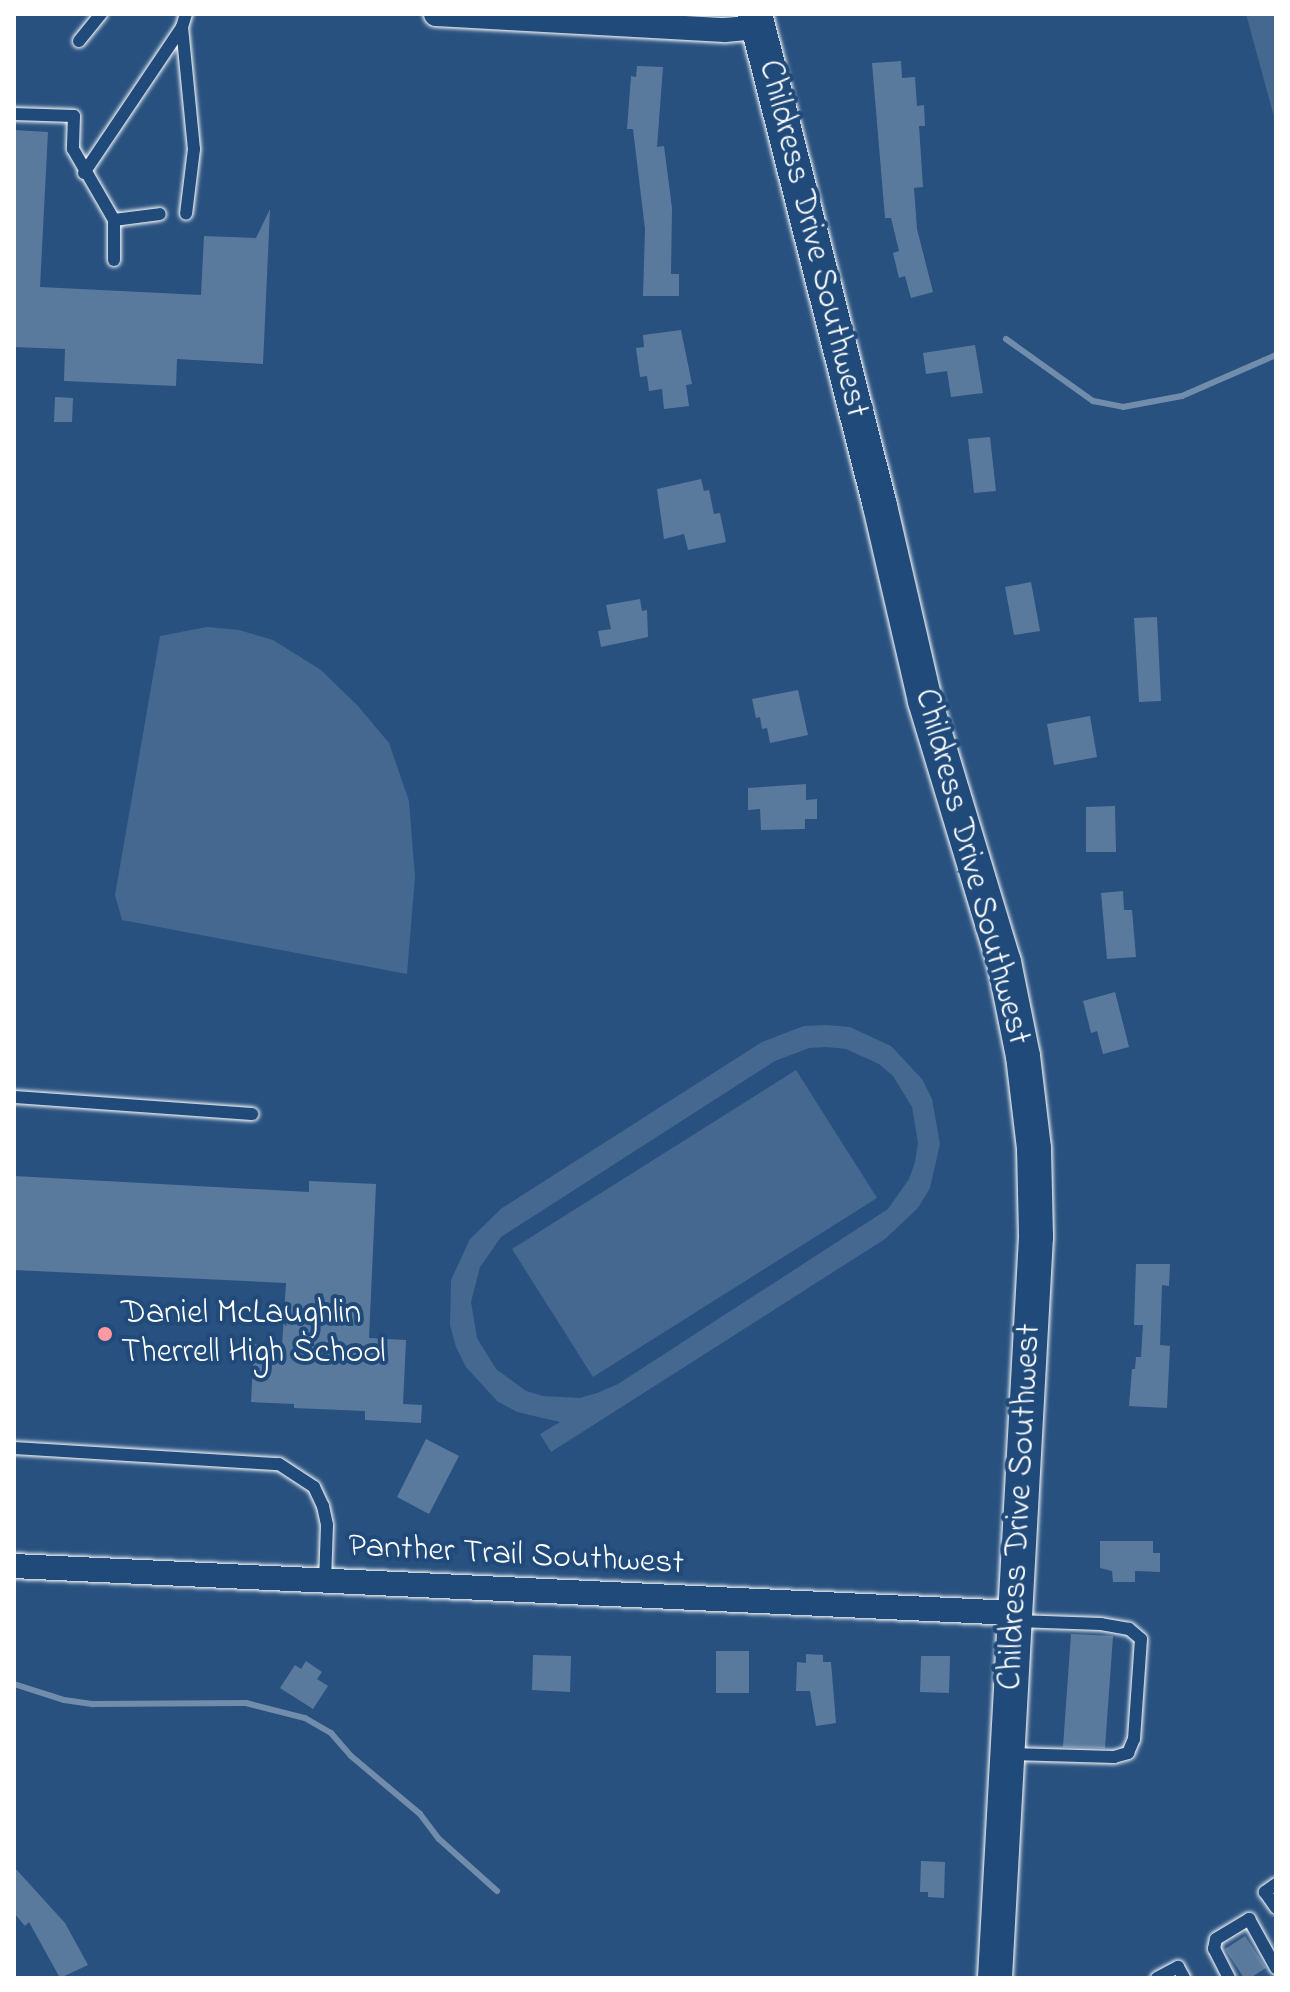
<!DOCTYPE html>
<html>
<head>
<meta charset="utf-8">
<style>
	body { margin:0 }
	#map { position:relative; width:1290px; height:1992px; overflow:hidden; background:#28517f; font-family:"Indie Flower",sans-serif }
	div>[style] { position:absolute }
	.green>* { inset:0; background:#446890 }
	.stream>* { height:6px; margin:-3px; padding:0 3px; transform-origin:3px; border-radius:3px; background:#718dab }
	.building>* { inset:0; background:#5a7a9d }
	.roads { filter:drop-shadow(0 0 2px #fff) drop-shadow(0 0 2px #fff) }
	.lane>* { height:12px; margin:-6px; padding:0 6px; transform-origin:6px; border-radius:6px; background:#1f4a7a }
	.street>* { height:24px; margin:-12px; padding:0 12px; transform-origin:12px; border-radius:12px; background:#1f4a7a }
	.secondary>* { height:34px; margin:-17px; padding:0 17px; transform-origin:17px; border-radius:17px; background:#1f4a7a }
	.dots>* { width:22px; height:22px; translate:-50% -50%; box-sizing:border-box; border:4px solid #1f4a7a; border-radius:50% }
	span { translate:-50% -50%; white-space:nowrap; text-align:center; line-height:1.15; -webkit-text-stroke:8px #1f4a7a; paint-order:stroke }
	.street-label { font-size:34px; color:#fff }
	.poi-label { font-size:34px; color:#fff }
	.left { translate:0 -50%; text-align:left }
	.frame { position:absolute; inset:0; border:16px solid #fff; pointer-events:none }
</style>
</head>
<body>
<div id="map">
	<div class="green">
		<i style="clip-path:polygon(1246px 14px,1276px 14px,1276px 124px)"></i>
		<i style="clip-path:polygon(207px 627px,239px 630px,273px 640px,321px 670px,358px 706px,389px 743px,409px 801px,415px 877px,407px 974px,122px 920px,115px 895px,160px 636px)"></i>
		<i style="clip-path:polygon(evenodd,827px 1025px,850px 1027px,891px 1046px,922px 1079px,932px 1099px,940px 1144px,930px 1188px,918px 1208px,885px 1239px,551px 1452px,540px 1434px,560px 1422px,517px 1412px,497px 1401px,466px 1367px,456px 1347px,450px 1325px,451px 1280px,470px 1239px,502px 1208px,762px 1042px,804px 1026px,827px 1025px,827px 1047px,846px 1049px,879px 1064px,893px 1076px,912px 1107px,918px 1143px,915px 1162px,909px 1179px,888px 1209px,618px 1384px,597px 1393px,580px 1398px,543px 1396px,526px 1391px,496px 1369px,477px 1338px,471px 1302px,480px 1267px,501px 1237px,775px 1061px,809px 1048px,827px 1047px)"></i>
		<i style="clip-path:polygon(796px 1070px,877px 1198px,593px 1377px,512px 1249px)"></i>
	</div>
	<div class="stream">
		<i style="left:1006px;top:339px;width:107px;rotate:35.5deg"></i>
		<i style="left:1093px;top:401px;width:31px;rotate:11deg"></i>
		<i style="left:1123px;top:407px;width:60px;rotate:-10.6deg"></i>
		<i style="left:1182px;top:396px;width:103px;rotate:-23.6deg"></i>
		<i style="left:14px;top:1684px;width:52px;rotate:17.7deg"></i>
		<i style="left:64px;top:1700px;width:30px;rotate:8deg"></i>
		<i style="left:94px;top:1704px;width:152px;rotate:-0.4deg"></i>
		<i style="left:246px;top:1703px;width:61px;rotate:14.3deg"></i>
		<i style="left:305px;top:1718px;width:30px;rotate:30deg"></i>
		<i style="left:331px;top:1733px;width:30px;rotate:49deg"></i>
		<i style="left:351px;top:1756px;width:90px;rotate:40deg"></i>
		<i style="left:420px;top:1814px;width:31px;rotate:53deg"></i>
		<i style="left:439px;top:1839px;width:78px;rotate:41.9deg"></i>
	</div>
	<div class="building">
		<i style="clip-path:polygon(901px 61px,902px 78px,915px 77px,917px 106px,924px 105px,925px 126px,919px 126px,923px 187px,914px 188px,917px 229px,933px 292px,911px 298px,905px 276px,899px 278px,893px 253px,899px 251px,891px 218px,885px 218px,872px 63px)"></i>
		<i style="clip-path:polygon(637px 66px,663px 67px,657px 147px,664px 146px,672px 208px,671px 274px,679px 274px,679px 296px,643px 296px,645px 229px,633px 129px,627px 129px,631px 76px,636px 77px)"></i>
		<i style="clip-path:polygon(14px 130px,48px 132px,40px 287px,201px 295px,204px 236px,256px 238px,270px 209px,263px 364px,177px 359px,176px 386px,64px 381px,65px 349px,14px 347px)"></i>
		<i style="clip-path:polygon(681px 330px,692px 384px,686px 385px,689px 406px,664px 409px,662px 389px,649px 391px,647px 376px,640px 377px,636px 348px,644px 347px,643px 335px)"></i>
		<i style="clip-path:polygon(975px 345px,983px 393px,951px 397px,947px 371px,926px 374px,923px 353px)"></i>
		<i style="clip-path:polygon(55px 397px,73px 398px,72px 422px,54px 422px)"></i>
		<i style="clip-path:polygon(990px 437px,996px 491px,974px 493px,968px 439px)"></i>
		<i style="clip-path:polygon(701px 479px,704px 491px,709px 490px,714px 514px,720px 513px,726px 542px,688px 550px,684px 534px,664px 539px,657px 489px)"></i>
		<i style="clip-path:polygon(1031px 582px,1040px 631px,1014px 635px,1005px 587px)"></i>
		<i style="clip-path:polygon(640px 599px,642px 611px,647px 610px,648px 637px,601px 647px,598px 631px,611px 629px,606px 605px)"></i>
		<i style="clip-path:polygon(1157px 617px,1161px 701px,1139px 702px,1134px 618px)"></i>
		<i style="clip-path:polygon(798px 690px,808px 735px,770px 743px,767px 728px,762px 729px,760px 717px,756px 718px,752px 699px)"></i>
		<i style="clip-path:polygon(1090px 716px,1097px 757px,1054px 765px,1047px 724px)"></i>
		<i style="clip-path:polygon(806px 784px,806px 800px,817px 799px,817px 819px,805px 819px,805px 829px,761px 830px,760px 809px,748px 810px,748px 788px)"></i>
		<i style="clip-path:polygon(1115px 806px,1116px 852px,1086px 852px,1086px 807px)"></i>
		<i style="clip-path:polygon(1123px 891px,1124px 910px,1132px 910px,1136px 957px,1107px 959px,1101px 893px)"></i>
		<i style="clip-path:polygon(1115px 992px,1129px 1047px,1103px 1054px,1097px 1031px,1091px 1033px,1083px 1001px)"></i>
		<i style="clip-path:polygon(14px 1176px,309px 1192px,309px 1181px,376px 1184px,369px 1338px,406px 1340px,403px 1404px,422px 1405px,421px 1423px,365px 1420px,365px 1411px,294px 1408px,294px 1404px,251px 1402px,254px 1344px,282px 1346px,286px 1283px,14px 1270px)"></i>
		<i style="clip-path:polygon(1136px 1264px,1170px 1264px,1169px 1286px,1162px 1285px,1160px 1345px,1170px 1346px,1167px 1408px,1129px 1406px,1132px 1369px,1135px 1369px,1136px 1357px,1141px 1357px,1143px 1325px,1134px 1325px)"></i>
		<i style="clip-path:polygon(426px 1439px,459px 1456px,429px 1514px,397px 1497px)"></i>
		<i style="clip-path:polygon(1100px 1541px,1153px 1541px,1153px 1553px,1160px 1553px,1160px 1572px,1135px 1571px,1135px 1582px,1113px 1582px,1112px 1571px,1100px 1568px)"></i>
		<i style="clip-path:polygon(1071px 1634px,1113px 1636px,1105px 1748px,1063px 1747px)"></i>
		<i style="clip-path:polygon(716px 1651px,749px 1651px,749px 1693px,716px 1693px)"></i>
		<i style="clip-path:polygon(806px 1654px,823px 1655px,823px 1662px,831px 1662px,836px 1723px,816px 1726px,810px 1691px,796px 1691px,797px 1662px,806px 1663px)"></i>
		<i style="clip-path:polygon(533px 1655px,571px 1656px,570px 1692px,532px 1690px)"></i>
		<i style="clip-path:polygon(921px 1656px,950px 1656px,949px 1693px,920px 1692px)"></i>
		<i style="clip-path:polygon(306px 1661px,322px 1672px,317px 1679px,328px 1686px,313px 1709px,280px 1688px,295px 1665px,301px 1669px)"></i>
		<i style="clip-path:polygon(921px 1861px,945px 1862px,944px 1898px,928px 1897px,928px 1892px,920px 1892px)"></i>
		<i style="clip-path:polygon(14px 1867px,65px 1923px,88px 1965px,60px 1978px,29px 1922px,25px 1926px,14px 1913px)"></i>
		<i style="clip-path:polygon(1245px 1936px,1266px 1968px,1250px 1978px,1244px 1978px,1225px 1949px)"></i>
	</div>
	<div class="roads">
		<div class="lane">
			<i style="left:182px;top:27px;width:123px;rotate:84.4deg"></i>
			<i style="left:194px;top:149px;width:65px;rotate:97deg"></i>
			<i style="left:79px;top:41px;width:35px;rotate:-51deg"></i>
			<i style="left:14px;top:114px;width:60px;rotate:1.9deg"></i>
			<i style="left:74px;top:116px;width:33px;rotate:92deg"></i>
			<i style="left:73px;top:149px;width:82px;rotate:60deg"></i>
			<i style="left:114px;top:220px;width:40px;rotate:90deg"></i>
			<i style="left:84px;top:173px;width:176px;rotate:-56.1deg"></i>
			<i style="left:182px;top:27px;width:14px;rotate:-73deg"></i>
			<i style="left:114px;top:220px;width:46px;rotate:-7.4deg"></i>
			<i style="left:14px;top:1097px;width:239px;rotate:4.1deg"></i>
			<i style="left:14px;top:1448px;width:265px;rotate:3.5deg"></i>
			<i style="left:279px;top:1464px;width:42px;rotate:33.3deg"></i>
			<i style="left:314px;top:1487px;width:21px;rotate:65deg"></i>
			<i style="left:323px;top:1506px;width:19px;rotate:78deg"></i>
			<i style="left:327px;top:1525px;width:56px;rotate:92deg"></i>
			<i style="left:1011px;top:1754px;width:103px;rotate:1.7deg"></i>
			<i style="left:1114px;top:1757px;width:15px;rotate:-16deg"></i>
			<i style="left:1128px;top:1753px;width:15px;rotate:-67deg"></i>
			<i style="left:1134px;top:1739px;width:100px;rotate:-86deg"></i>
			<i style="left:1141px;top:1639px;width:16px;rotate:-140deg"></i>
			<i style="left:1129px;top:1629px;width:28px;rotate:-170deg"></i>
			<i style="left:1101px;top:1624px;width:84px;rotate:-178deg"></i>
			<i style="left:1276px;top:1884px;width:14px;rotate:144deg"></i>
			<i style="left:1265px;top:1892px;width:19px;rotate:55deg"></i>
			<i style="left:1157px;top:1978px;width:24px;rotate:-28deg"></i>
			<i style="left:1178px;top:1967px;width:13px;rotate:61deg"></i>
			<i style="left:1229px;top:1978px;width:33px;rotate:-117deg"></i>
			<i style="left:1214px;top:1949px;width:10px;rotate:-79deg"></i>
			<i style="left:1216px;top:1939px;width:39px;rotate:-31deg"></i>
			<i style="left:1249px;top:1919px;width:56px;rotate:61.1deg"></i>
		</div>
		<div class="street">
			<i style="left:436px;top:14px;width:289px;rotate:3.2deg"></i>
			<i style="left:725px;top:30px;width:33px;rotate:-5deg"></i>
			<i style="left:14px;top:1566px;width:1001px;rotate:2.69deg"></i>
		</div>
		<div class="secondary">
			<i style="left:755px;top:14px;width:508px;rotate:75.74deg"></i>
			<i style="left:880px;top:506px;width:200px;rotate:77deg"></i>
			<i style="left:925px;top:701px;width:273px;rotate:73.2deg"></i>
			<i style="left:1004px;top:962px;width:96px;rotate:78.6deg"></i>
			<i style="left:1023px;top:1056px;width:93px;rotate:83.2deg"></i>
			<i style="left:1034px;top:1148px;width:89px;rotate:88.7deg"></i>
			<i style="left:1036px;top:1237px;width:742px;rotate:93.17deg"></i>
		</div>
	</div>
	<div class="dots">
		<i style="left:105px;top:1334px;background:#ff9aa2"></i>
	</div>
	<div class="street-label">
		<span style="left:812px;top:239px;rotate:76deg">Childress Drive Southwest</span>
		<span style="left:971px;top:867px;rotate:75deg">Childress Drive Southwest</span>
		<span style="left:1021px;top:1507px;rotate:-87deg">Childress Drive Southwest</span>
		<span style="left:516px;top:1556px;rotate:3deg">Panther Trail Southwest</span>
	</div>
	<div class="poi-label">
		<span class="left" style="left:121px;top:1334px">Daniel McLaughlin<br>Therrell High School</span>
	</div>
	<div class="frame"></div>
</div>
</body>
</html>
